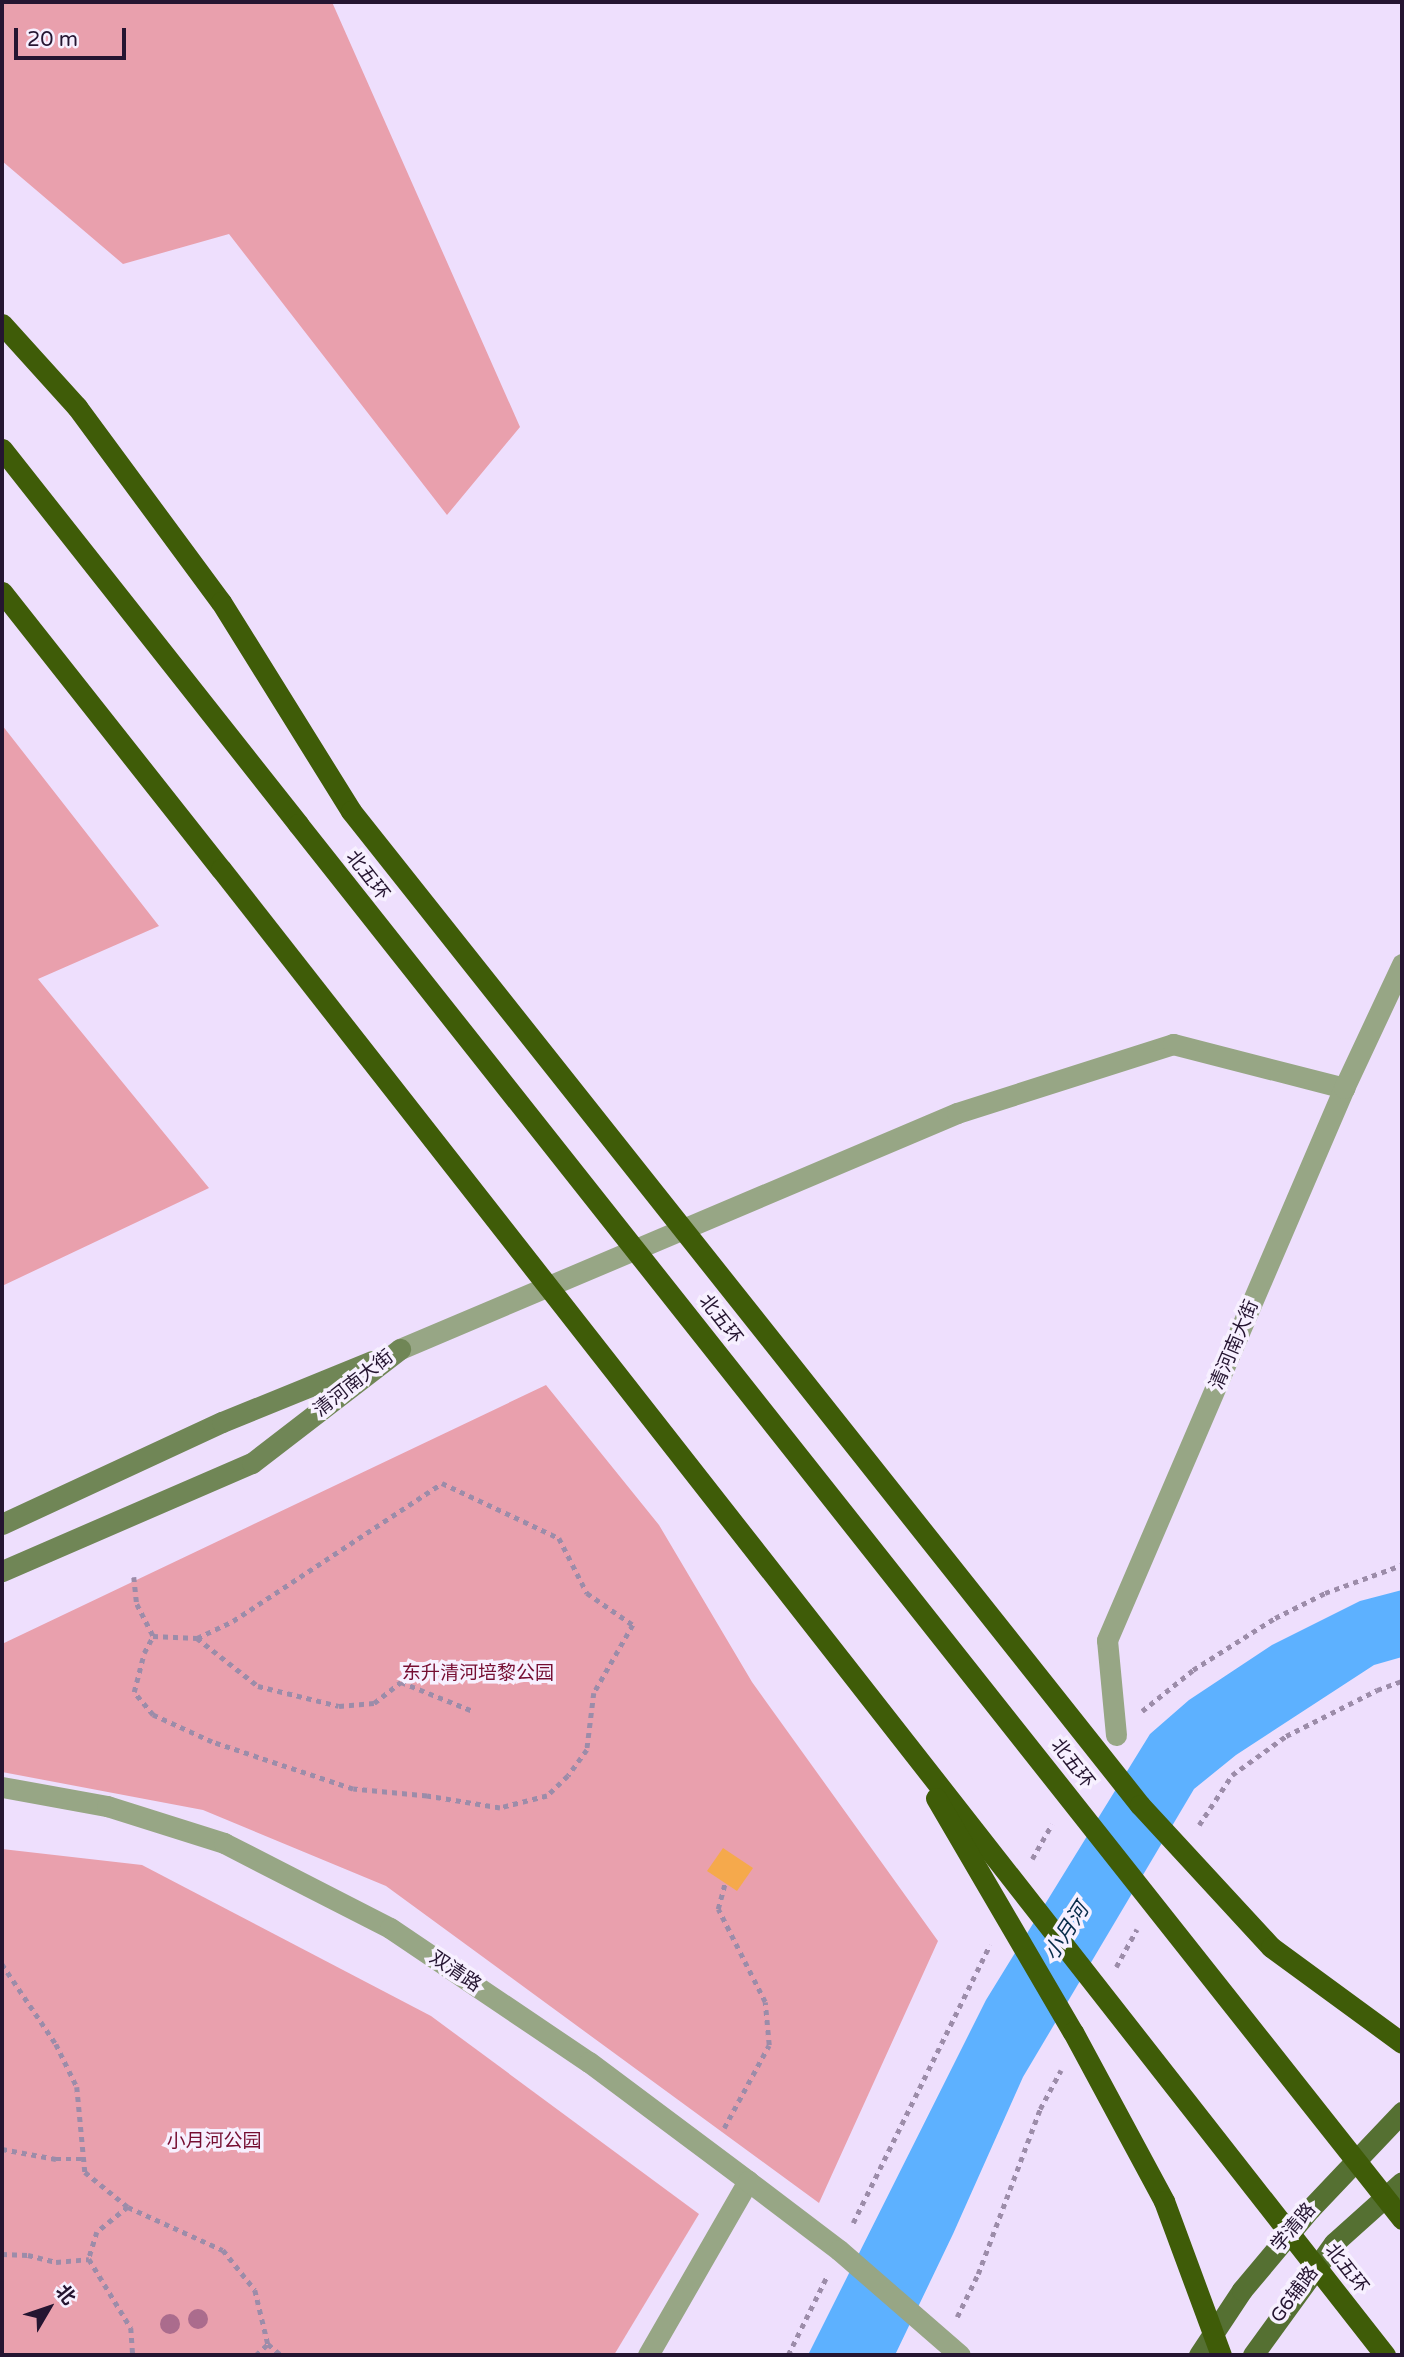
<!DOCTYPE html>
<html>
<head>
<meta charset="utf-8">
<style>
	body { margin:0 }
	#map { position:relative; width:1404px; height:2357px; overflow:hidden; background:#eedffd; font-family:"Varela Round","Noto Sans SC",sans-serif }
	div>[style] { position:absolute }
	.green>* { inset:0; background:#e9a0ad }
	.water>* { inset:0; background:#5db1ff }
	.building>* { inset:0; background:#f5a94c }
	.path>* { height:4.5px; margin-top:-2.25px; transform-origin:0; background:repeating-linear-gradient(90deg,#9c8ca9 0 5px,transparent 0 10px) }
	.minor>* { height:21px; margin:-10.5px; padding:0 10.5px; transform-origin:10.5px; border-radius:10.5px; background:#97a685 }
	.tertiary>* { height:21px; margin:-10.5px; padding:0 10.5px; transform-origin:10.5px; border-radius:10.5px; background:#97a685 }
	.secondary>* { height:21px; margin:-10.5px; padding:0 10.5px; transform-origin:10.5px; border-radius:10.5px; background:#708656 }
	.primary>* { height:21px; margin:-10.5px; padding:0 10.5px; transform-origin:10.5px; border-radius:10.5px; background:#557032 }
	.motorway>* { height:21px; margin:-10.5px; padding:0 10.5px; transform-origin:10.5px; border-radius:10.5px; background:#3f5c08 }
	.motorway-bridge>* { height:21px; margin:-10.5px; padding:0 10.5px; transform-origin:10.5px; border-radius:10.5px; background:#3f5c08 }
	.trees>* { width:20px; height:20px; margin:-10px; border-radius:50%; background:#ab6c8d }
	span { translate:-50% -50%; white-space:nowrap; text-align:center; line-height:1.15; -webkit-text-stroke:7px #f7f0ff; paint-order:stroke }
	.street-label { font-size:19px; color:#251531 }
	.park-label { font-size:19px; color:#750d31 }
	.water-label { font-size:21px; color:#072b49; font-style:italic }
	.frame { position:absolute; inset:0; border:4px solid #251531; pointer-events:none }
	.north { position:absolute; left:14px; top:2273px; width:70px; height:70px; -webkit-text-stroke:5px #f7f0ff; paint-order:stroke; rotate:51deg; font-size:19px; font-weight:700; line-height:28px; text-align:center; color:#251531 }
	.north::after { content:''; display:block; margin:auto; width:24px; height:32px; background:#251531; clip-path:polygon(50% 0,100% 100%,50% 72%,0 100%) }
	.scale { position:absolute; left:14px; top:28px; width:112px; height:32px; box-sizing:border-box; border:4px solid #251531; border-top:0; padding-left:9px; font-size:21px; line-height:24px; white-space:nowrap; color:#251531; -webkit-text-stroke:5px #f7f0ff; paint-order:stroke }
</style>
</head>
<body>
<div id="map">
	<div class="green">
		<i style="clip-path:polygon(2px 2px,332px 2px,520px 427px,447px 515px,229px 234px,123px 264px,2px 161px)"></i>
		<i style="clip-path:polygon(2px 725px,159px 926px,38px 979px,209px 1188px,2px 1286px)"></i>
		<i style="clip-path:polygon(546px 1385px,659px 1525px,752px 1682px,938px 1941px,819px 2203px,386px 1886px,203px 1810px,2px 1772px,2px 1644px)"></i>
		<i style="clip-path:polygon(2px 1849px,142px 1865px,431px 2016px,699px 2214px,614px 2355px,2px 2355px)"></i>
	</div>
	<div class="water">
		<i style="clip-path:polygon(1402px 1590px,1402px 1657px,1374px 1665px,1236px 1755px,1194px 1789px,1023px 2077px,953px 2234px,895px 2355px,808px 2355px,986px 2000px,1150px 1734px,1189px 1700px,1272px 1645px,1360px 1601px)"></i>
	</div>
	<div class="building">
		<i style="clip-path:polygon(723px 1848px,753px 1868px,737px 1891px,707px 1871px)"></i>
	</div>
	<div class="path">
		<i style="left:134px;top:1577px;width:27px;rotate:84deg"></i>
		<i style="left:137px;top:1604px;width:36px;rotate:63deg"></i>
		<i style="left:153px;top:1636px;width:44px;rotate:2.6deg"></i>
		<i style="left:197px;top:1638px;width:40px;rotate:-25deg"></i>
		<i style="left:233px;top:1621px;width:250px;rotate:-33.4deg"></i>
		<i style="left:442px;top:1483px;width:129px;rotate:25.2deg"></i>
		<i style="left:559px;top:1538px;width:62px;rotate:63deg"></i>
		<i style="left:587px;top:1593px;width:56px;rotate:34.8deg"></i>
		<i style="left:633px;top:1625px;width:78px;rotate:119.8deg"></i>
		<i style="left:594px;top:1693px;width:57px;rotate:97deg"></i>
		<i style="left:587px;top:1750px;width:32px;rotate:126deg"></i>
		<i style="left:568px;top:1776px;width:29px;rotate:136deg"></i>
		<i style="left:547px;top:1796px;width:49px;rotate:165.7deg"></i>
		<i style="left:500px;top:1808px;width:74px;rotate:-170.7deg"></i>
		<i style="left:427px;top:1796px;width:74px;rotate:-174.6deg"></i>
		<i style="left:353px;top:1789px;width:149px;rotate:-161.6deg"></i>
		<i style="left:212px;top:1742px;width:65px;rotate:-155.4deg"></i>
		<i style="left:153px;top:1715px;width:30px;rotate:-130deg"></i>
		<i style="left:134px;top:1692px;width:40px;rotate:-75.6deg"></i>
		<i style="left:144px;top:1653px;width:19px;rotate:-62deg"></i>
		<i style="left:197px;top:1638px;width:78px;rotate:38.2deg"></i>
		<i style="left:258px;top:1686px;width:83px;rotate:13.9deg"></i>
		<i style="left:339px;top:1706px;width:35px;rotate:-5deg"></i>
		<i style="left:374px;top:1703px;width:34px;rotate:-38deg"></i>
		<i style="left:401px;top:1682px;width:78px;rotate:21.9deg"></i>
		<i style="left:1142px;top:1711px;width:65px;rotate:-38.8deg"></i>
		<i style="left:1193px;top:1670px;width:97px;rotate:-32.4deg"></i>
		<i style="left:1275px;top:1618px;width:56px;rotate:-26.6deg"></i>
		<i style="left:1325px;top:1593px;width:82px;rotate:-20deg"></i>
		<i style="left:1199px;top:1825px;width:60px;rotate:-56.6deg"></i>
		<i style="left:1232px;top:1775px;width:67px;rotate:-35.8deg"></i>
		<i style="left:1286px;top:1736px;width:102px;rotate:-26.8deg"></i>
		<i style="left:1377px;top:1690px;width:27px;rotate:-20deg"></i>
		<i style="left:1032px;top:1859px;width:40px;rotate:-60.3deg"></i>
		<i style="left:2px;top:1964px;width:97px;rotate:56deg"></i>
		<i style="left:56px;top:2044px;width:48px;rotate:64deg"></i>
		<i style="left:77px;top:2087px;width:85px;rotate:84.6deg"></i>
		<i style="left:85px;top:2172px;width:55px;rotate:39.1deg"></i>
		<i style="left:128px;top:2207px;width:104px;rotate:24.4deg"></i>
		<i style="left:223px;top:2250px;width:51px;rotate:51.3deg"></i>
		<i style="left:255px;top:2290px;width:56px;rotate:76.5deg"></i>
		<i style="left:1116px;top:1967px;width:43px;rotate:-61.1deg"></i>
		<i style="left:724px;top:2128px;width:94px;rotate:-61.5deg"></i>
		<i style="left:769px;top:2045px;width:43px;rotate:-95.3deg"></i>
		<i style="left:765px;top:2002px;width:104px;rotate:-116.8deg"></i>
		<i style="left:718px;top:1909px;width:27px;rotate:-75deg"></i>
		<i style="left:2px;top:2149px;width:55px;rotate:10.5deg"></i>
		<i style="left:56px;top:2159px;width:28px"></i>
		<i style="left:128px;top:2207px;width:40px;rotate:141deg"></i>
		<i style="left:97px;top:2232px;width:28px;rotate:107deg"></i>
		<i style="left:89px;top:2259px;width:81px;rotate:58.7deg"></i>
		<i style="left:131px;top:2328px;width:27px;rotate:86deg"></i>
		<i style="left:853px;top:2223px;width:310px;rotate:-63.8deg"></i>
		<i style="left:2px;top:2254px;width:26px;rotate:2deg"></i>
		<i style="left:28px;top:2255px;width:29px;rotate:14deg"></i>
		<i style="left:56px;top:2262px;width:33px;rotate:-5deg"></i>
		<i style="left:957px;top:2317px;width:48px;rotate:-64deg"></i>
		<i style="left:978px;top:2274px;width:176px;rotate:-69.4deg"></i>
		<i style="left:1040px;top:2109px;width:44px;rotate:-61.7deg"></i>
		<i style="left:256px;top:2355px;width:16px;rotate:-43deg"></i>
		<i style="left:268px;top:2344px;width:17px;rotate:40deg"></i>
		<i style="left:788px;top:2355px;width:86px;rotate:-63.7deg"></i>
	</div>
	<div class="minor">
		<i style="left:400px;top:1349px;width:605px;rotate:-22.96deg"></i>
		<i style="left:957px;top:1113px;width:227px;rotate:-17.7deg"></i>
		<i style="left:1173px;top:1044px;width:177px;rotate:14.4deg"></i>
		<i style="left:1116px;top:1735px;width:95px;rotate:-95.4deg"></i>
		<i style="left:1107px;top:1640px;width:601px;rotate:-66.76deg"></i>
		<i style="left:1344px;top:1088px;width:137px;rotate:-64.9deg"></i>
		<i style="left:648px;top:2355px;width:201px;rotate:-60.1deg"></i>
	</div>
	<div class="tertiary">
		<i style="left:2px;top:1787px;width:107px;rotate:10.3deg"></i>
		<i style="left:107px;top:1806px;width:123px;rotate:17.5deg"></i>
		<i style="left:224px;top:1843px;width:186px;rotate:27.1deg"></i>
		<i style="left:390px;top:1928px;width:240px;rotate:34deg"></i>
		<i style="left:589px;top:2062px;width:199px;rotate:36.8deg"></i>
		<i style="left:748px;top:2181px;width:114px;rotate:37.2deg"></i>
		<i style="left:839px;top:2250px;width:160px;rotate:41deg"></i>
	</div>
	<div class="secondary">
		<i style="left:2px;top:1524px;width:242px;rotate:-24.9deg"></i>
		<i style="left:222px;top:1422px;width:162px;rotate:-22.1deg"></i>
		<i style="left:2px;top:1571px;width:272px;rotate:-23.4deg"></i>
		<i style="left:252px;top:1463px;width:187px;rotate:-37.6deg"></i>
	</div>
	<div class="primary">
		<i style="left:1199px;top:2355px;width:78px;rotate:-56.5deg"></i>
		<i style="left:1242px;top:2290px;width:106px;rotate:-50deg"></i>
		<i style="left:1310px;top:2209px;width:134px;rotate:-46.5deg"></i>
		<i style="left:1253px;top:2355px;width:138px;rotate:-54.1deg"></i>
		<i style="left:1334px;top:2243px;width:91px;rotate:-41.9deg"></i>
	</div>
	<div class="motorway">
		<i style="left:2px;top:324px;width:112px;rotate:47.9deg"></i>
		<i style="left:77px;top:407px;width:242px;rotate:53.6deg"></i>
		<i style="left:2px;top:449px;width:478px;rotate:51.7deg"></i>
		<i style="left:2px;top:592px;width:353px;rotate:51.7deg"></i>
	</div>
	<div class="motorway-bridge">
		<i style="left:221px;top:602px;width:246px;rotate:58.1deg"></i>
		<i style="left:351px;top:811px;width:1269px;rotate:51.56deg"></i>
		<i style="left:1140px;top:1805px;width:193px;rotate:47.3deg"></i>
		<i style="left:1271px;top:1947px;width:162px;rotate:36.2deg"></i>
		<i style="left:298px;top:824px;width:1779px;rotate:51.64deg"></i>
		<i style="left:221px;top:869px;width:1888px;rotate:51.93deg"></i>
		<i style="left:936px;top:1798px;width:271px;rotate:59.7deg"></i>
		<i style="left:1073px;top:2032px;width:192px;rotate:61.7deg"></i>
		<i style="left:1164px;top:2201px;width:164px;rotate:69.7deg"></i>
	</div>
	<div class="trees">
		<i style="left:198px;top:2319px"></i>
		<i style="left:170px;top:2324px"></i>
	</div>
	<div class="street-label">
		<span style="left:367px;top:876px;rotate:52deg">北五环</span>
		<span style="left:720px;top:1320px;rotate:52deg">北五环</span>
		<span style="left:1235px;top:1345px;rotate:-67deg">清河南大街</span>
		<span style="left:354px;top:1384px;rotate:-38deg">清河南大街</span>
		<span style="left:1072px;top:1764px;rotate:52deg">北五环</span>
		<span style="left:455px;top:1972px;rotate:34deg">双清路</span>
		<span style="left:1294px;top:2228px;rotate:-50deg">学清路</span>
		<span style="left:1346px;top:2269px;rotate:52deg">北五环</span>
		<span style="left:1295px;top:2295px;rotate:-53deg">G6辅路</span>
	</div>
	<div class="park-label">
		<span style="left:478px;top:1674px">东升清河培黎公园</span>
		<span style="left:214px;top:2142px">小月河公园</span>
	</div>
	<div class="water-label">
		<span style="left:1067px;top:1932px;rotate:-57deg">小月河</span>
	</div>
	<div class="frame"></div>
	<div class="north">北</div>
	<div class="scale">20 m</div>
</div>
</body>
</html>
